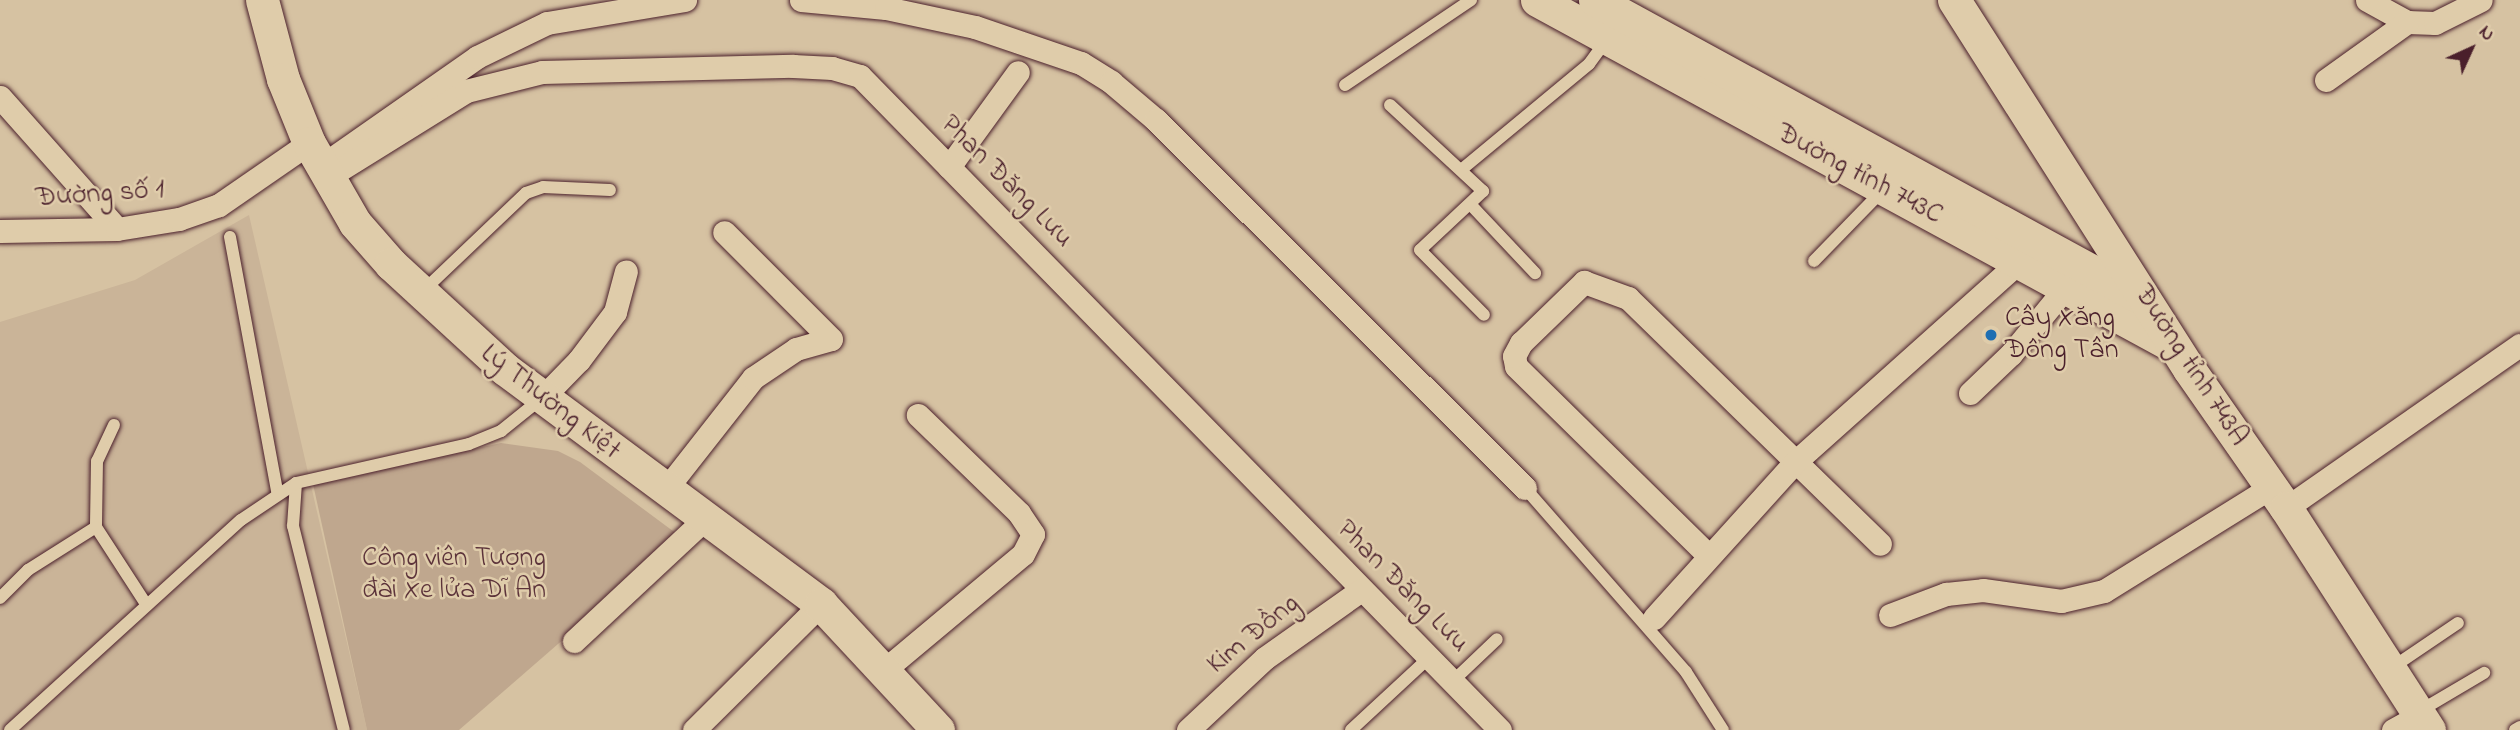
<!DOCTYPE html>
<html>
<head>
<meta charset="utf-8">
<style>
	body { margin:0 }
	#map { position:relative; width:2520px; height:730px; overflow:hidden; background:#d6c2a2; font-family:"Indie Flower",sans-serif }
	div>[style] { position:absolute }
	.built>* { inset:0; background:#cab498 }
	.green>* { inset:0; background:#bfa78e }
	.roads { filter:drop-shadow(0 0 2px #4a1f2b) drop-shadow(0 0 2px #4a1f2b) }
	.service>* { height:12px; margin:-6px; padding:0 6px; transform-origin:6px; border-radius:6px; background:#dfccaa }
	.minor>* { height:23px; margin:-11.5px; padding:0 11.5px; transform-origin:11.5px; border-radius:11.5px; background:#dfccaa }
	.secondary>* { height:33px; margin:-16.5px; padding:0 16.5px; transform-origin:16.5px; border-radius:16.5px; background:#dfccaa }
	.dots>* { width:19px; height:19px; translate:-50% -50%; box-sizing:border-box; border:4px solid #dfccaa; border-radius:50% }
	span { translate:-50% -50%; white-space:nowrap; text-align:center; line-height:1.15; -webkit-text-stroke:5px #dfccaa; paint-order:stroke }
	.street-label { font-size:28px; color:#4a1f2b }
	.poi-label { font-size:28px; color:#4a1f2b }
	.left { translate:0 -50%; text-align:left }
	.park-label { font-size:28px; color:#5c333a }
	.north { position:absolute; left:2436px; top:14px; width:70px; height:70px; -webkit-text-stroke:5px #dfccaa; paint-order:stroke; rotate:45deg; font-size:19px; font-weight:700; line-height:28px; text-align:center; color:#4a1f2b }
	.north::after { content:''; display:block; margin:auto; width:24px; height:32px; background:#4a1f2b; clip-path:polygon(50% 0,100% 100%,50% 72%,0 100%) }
</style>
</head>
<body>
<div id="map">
	<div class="built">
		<i style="clip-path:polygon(249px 215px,367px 730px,0 730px,0 322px,135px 280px)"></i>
	</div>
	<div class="green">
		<i style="clip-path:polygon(501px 443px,558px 451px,580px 462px,681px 537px,459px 730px,367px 730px,313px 484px)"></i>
	</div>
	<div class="roads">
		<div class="service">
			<i style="left:1345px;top:85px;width:152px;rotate:-34deg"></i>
			<i style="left:1390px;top:105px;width:127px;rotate:42.8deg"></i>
			<i style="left:1483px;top:191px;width:86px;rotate:136.9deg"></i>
			<i style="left:1420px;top:250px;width:91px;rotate:45.4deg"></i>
			<i style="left:1461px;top:170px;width:166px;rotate:-39.6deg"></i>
			<i style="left:1589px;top:64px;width:31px;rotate:-54deg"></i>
			<i style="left:1470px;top:204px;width:95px;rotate:46.7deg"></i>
			<i style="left:230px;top:237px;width:262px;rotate:79.5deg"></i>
			<i style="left:1814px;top:261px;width:100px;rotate:-45.8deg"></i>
			<i style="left:423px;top:291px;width:142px;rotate:-43.6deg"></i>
			<i style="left:526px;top:193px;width:18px;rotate:-19deg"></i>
			<i style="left:543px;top:187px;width:67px;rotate:2.6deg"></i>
			<i style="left:114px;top:425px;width:40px;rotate:115deg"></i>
			<i style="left:97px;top:461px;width:66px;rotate:90.9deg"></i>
			<i style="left:96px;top:527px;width:92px;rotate:57deg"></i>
			<i style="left:296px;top:483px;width:43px;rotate:94deg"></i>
			<i style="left:293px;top:526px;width:210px;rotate:76deg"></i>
			<i style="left:1525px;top:488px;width:244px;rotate:48.8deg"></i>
			<i style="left:1686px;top:672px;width:69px;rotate:57.5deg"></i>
			<i style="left:0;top:598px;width:40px;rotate:-45deg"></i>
			<i style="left:28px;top:570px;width:80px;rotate:-32.3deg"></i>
			<i style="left:2390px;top:669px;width:82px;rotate:-34.1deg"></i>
			<i style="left:1454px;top:680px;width:59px;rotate:-43.6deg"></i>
			<i style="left:2418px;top:712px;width:77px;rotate:-30.6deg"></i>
			<i style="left:10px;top:730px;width:312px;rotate:-42.3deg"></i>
			<i style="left:241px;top:520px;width:66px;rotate:-33.9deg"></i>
			<i style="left:296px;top:483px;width:177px;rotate:-12.7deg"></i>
			<i style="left:469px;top:444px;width:35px;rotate:-22deg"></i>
			<i style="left:501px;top:431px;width:53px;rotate:-38.8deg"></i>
			<i style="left:1351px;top:730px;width:109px;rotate:-42.8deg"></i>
			<i style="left:2515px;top:730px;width:6px;rotate:-31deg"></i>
		</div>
		<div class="minor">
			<i style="left:801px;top:0;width:85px;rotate:5.4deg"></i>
			<i style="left:886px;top:8px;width:91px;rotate:12.1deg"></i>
			<i style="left:975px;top:27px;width:112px;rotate:18.8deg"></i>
			<i style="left:1081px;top:63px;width:36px;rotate:32deg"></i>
			<i style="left:1111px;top:82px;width:59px;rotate:40.2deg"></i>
			<i style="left:1156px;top:120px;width:521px;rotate:44.92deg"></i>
			<i style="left:2367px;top:0;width:46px;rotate:28.8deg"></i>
			<i style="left:2407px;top:22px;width:28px;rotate:2deg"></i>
			<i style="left:2435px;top:23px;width:51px;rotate:-26.6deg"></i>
			<i style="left:2326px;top:80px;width:100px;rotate:-35.6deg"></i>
			<i style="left:0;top:97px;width:176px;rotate:48.4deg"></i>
			<i style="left:330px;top:160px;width:179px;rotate:-35deg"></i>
			<i style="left:477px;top:57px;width:78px;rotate:-25.9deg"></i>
			<i style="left:547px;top:23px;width:140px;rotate:-9.5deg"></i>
			<i style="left:949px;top:167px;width:117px;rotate:-54deg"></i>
			<i style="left:328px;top:177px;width:163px;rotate:-31.9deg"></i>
			<i style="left:466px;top:91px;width:78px;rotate:-14deg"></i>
			<i style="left:542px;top:72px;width:251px;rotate:-1.4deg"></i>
			<i style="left:793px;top:66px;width:39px;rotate:3deg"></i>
			<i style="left:832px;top:68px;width:29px;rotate:16deg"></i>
			<i style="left:860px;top:76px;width:915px;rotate:45.62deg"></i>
			<i style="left:0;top:231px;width:117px;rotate:-1deg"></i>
			<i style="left:117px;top:229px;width:63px;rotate:-9.2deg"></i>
			<i style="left:179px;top:219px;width:42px;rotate:-19.3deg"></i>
			<i style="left:219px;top:205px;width:109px;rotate:-34.6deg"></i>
			<i style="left:1970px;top:393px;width:57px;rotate:-43.6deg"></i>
			<i style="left:2011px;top:354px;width:87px;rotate:-50.6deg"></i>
			<i style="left:542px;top:398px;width:53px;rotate:-45.8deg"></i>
			<i style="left:579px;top:360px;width:60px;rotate:-53.1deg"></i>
			<i style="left:615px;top:312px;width:42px;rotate:-75deg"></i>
			<i style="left:666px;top:489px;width:141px;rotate:-51.9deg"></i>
			<i style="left:753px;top:378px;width:52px;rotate:-34deg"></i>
			<i style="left:796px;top:349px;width:36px;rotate:-16deg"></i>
			<i style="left:831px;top:339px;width:151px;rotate:-135deg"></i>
			<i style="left:2286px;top:508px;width:285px;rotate:-34.9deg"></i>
			<i style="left:1708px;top:555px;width:269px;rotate:-135.5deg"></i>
			<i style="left:1516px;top:366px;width:10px;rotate:-101deg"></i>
			<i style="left:1514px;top:356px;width:15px;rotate:-62deg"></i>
			<i style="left:1521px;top:343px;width:88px;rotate:-44.1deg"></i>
			<i style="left:1584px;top:282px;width:47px;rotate:20deg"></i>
			<i style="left:1628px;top:298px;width:352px;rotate:44.3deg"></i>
			<i style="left:1890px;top:615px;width:60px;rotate:-20.6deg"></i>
			<i style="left:1946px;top:594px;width:37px;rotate:-6deg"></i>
			<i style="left:1983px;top:590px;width:79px;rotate:8deg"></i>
			<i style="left:2061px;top:601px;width:44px;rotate:-13.1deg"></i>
			<i style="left:2104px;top:591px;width:197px;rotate:-31.9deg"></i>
			<i style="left:1654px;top:618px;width:209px;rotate:-47.9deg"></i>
			<i style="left:1794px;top:463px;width:302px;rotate:-41.8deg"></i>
			<i style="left:574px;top:641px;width:180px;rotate:-43deg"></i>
			<i style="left:883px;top:671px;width:182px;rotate:-39.9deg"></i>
			<i style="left:1023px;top:554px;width:22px;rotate:-63deg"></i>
			<i style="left:1033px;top:534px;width:25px;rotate:-124deg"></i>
			<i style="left:1019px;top:513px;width:141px;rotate:-135.9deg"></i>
			<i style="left:694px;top:730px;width:179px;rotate:-44.8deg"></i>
			<i style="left:1188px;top:730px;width:105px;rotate:-43.1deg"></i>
			<i style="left:1265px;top:658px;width:118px;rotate:-35.3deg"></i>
			<i style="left:2393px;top:730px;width:31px;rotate:-29deg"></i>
		</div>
		<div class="secondary">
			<i style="left:262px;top:0;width:82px;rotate:75.1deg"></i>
			<i style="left:283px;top:79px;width:69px;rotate:67.9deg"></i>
			<i style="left:309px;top:143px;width:92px;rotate:60.1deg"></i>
			<i style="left:355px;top:223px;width:55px;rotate:48.7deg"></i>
			<i style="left:391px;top:264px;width:155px;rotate:42.6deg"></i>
			<i style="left:505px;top:369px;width:394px;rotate:36.6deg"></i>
			<i style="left:821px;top:604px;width:172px;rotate:47.1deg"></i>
			<i style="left:1537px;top:0;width:722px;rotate:28.55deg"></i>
			<i style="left:1595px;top:0;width:626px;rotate:28.61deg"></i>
			<i style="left:1954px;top:0;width:437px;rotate:57.5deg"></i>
			<i style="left:2189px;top:369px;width:169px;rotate:55.1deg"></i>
			<i style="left:2286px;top:508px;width:264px;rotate:57.2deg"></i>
		</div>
	</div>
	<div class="dots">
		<i style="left:1991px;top:335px;background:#1f6fb2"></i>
	</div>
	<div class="street-label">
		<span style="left:1859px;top:175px;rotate:28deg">Đường tỉnh 743C</span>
		<span style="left:1006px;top:182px;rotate:45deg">Phan Đăng Lưu</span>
		<span style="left:100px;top:195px;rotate:-4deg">Đường số 1</span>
		<span style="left:2190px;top:366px;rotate:57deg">Đường tỉnh 743A</span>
		<span style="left:550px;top:403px;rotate:38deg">Lý Thường Kiệt</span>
		<span style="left:1402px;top:587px;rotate:45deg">Phan Đăng Lưu</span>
		<span style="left:1254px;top:635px;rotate:-39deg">Kim Đồng</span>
	</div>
	<div class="poi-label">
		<span class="left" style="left:2005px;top:335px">Cây Xăng<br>Đông Tân</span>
	</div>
	<div class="park-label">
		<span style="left:454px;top:575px">Công viên Tượng<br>đài Xe lửa Dĩ An</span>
	</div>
	<div class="north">N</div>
</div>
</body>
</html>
